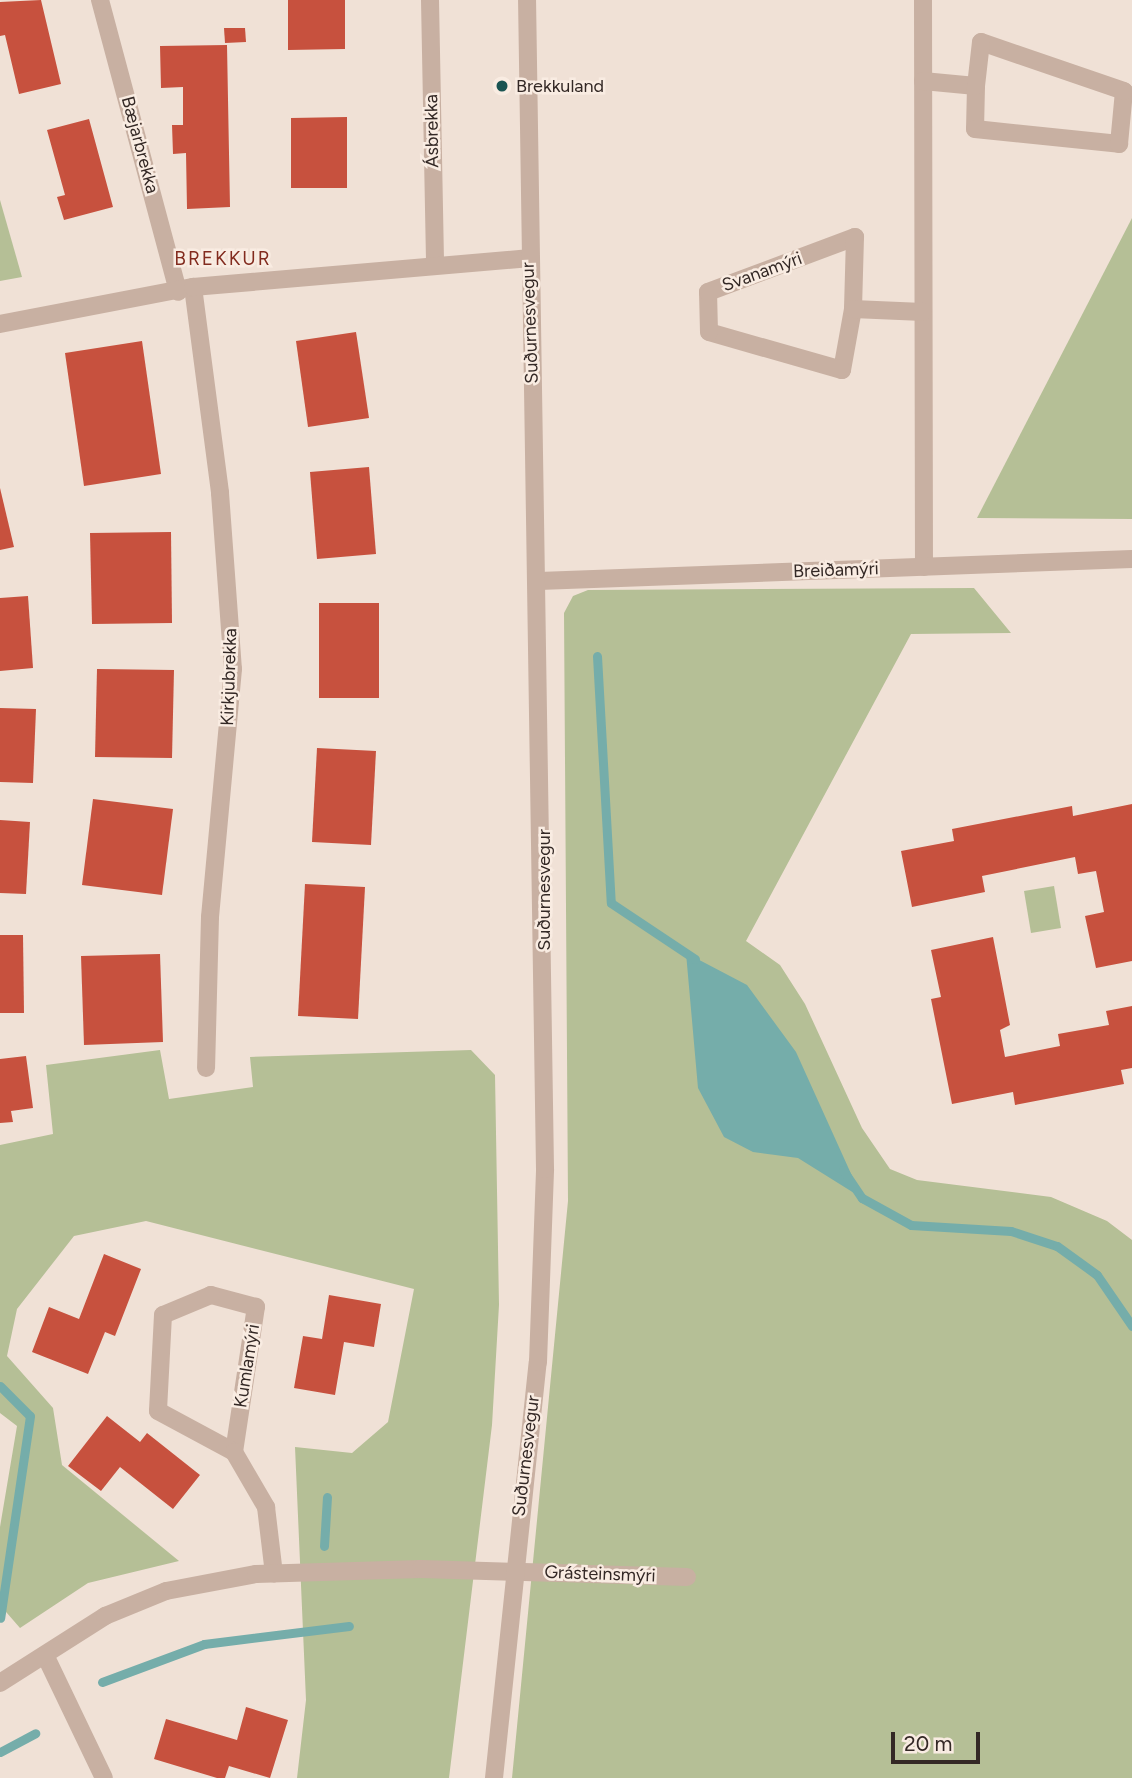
<!DOCTYPE html>
<html>
<head>
<meta charset="utf-8">
<style>
	body { margin:0 }
	#map { position:relative; width:1132px; height:1778px; overflow:hidden; background:#f0e1d6; font-family:Figtree,sans-serif }
	div>[style] { position:absolute }
	.green>* { inset:0; background:#b5bf96 }
	.water>* { inset:0; background:#75adaa }
	.stream>* { height:9px; margin:-4.5px; padding:0 4.5px; transform-origin:4.5px; border-radius:4.5px; background:#75adaa }
	.building>* { inset:0; background:#c7513e }
	.minor>* { height:18px; margin:-9px; padding:0 9px; transform-origin:9px; border-radius:9px; background:#c8b0a2 }
	.dots>* { width:19px; height:19px; translate:-50% -50%; box-sizing:border-box; border:4px solid #f9ece2; border-radius:50% }
	span { translate:-50% -50%; white-space:nowrap; text-align:center; line-height:1.15; -webkit-text-stroke:5px #f9ece2; paint-order:stroke }
	.poi-label { font-size:18px; color:#332825 }
	.left { translate:0 -50%; text-align:left }
	.street-label { font-size:18px; color:#332825 }
	.neighbourhood-label { font-size:19px; color:#822b1e; letter-spacing:2px }
	.scale { position:absolute; left:891px; top:1732px; width:89px; height:32px; box-sizing:border-box; border:4px solid #332825; border-top:0; padding-left:9px; font-size:21px; line-height:24px; white-space:nowrap; color:#332825; -webkit-text-stroke:5px #f9ece2; paint-order:stroke }
</style>
</head>
<body>
<div id="map">
	<div class="green">
		<i style="clip-path:polygon(0 200px,22px 277px,0 281px)"></i>
		<i style="clip-path:polygon(1132px 218px,1132px 519px,977px 518px)"></i>
		<i style="clip-path:polygon(974px 588px,1011px 633px,911px 634px,746px 941px,780px 965px,805px 1004px,862px 1128px,890px 1169px,917px 1180px,1051px 1197px,1107px 1221px,1132px 1240px,1132px 1778px,512px 1778px,568px 1201px,564px 613px,573px 596px,588px 590px)"></i>
		<i style="clip-path:polygon(1054px 886px,1061px 928px,1031px 933px,1024px 891px)"></i>
		<i style="clip-path:polygon(160px 1050px,169px 1099px,253px 1087px,250px 1057px,471px 1050px,495px 1075px,499px 1305px,492px 1425px,449px 1778px,297px 1778px,306px 1700px,295px 1447px,352px 1453px,388px 1422px,414px 1289px,146px 1221px,74px 1236px,17px 1309px,7px 1356px,53px 1408px,62px 1465px,179px 1561px,88px 1583px,20px 1628px,0 1605px,0 1527px,17px 1426px,0 1413px,0 1145px,53px 1134px,46px 1065px)"></i>
	</div>
	<div class="water">
		<i style="clip-path:polygon(686px 953px,747px 985px,796px 1052px,862px 1198px,798px 1158px,753px 1152px,724px 1137px,698px 1088px)"></i>
	</div>
	<div class="stream">
		<i style="left:597px;top:656px;width:247px;rotate:86.8deg"></i>
		<i style="left:611px;top:903px;width:101px;rotate:33.7deg"></i>
		<i style="left:843px;top:1170px;width:34px;rotate:56deg"></i>
		<i style="left:862px;top:1198px;width:56px;rotate:28.9deg"></i>
		<i style="left:911px;top:1225px;width:100px;rotate:3.4deg"></i>
		<i style="left:1011px;top:1231px;width:48px;rotate:18.1deg"></i>
		<i style="left:1057px;top:1246px;width:49px;rotate:35.9deg"></i>
		<i style="left:1097px;top:1275px;width:62px;rotate:55.5deg"></i>
		<i style="left:0;top:1386px;width:42px;rotate:45deg"></i>
		<i style="left:30px;top:1416px;width:204px;rotate:98.4deg"></i>
		<i style="left:324px;top:1546px;width:49px;rotate:-86.5deg"></i>
		<i style="left:102px;top:1682px;width:109px;rotate:-20.4deg"></i>
		<i style="left:204px;top:1644px;width:146px;rotate:-7.1deg"></i>
		<i style="left:0;top:1752px;width:40px;rotate:-28deg"></i>
	</div>
	<div class="building">
		<i style="clip-path:polygon(41px 0,61px 84px,19px 94px,5px 35px,0 36px,0 2px)"></i>
		<i style="clip-path:polygon(288px 0,345px 0,345px 49px,288px 50px)"></i>
		<i style="clip-path:polygon(224px 28px,245px 28px,246px 42px,225px 43px)"></i>
		<i style="clip-path:polygon(227px 45px,230px 207px,187px 209px,186px 153px,173px 154px,172px 125px,183px 125px,183px 87px,161px 88px,160px 46px)"></i>
		<i style="clip-path:polygon(347px 117px,347px 188px,291px 188px,291px 118px)"></i>
		<i style="clip-path:polygon(89px 119px,113px 207px,64px 220px,57px 197px,65px 195px,47px 130px)"></i>
		<i style="clip-path:polygon(356px 332px,369px 418px,308px 427px,296px 341px)"></i>
		<i style="clip-path:polygon(142px 341px,161px 474px,84px 486px,65px 353px)"></i>
		<i style="clip-path:polygon(369px 467px,376px 554px,317px 559px,310px 472px)"></i>
		<i style="clip-path:polygon(0 488px,14px 547px,0 550px)"></i>
		<i style="clip-path:polygon(171px 532px,172px 623px,92px 624px,90px 533px)"></i>
		<i style="clip-path:polygon(28px 596px,33px 668px,0 671px,0 598px)"></i>
		<i style="clip-path:polygon(319px 603px,379px 603px,379px 698px,319px 698px)"></i>
		<i style="clip-path:polygon(97px 669px,174px 670px,172px 758px,95px 757px)"></i>
		<i style="clip-path:polygon(0 708px,36px 709px,33px 783px,0 782px)"></i>
		<i style="clip-path:polygon(317px 748px,376px 751px,371px 845px,312px 842px)"></i>
		<i style="clip-path:polygon(93px 799px,173px 809px,162px 895px,82px 885px)"></i>
		<i style="clip-path:polygon(1132px 804px,1132px 961px,1096px 968px,1085px 916px,1104px 912px,1096px 871px,1078px 874px,1075px 857px,982px 876px,985px 892px,912px 907px,901px 851px,954px 841px,952px 829px,1072px 806px,1073px 816px)"></i>
		<i style="clip-path:polygon(0 820px,30px 822px,26px 894px,0 893px)"></i>
		<i style="clip-path:polygon(305px 884px,365px 887px,358px 1019px,298px 1016px)"></i>
		<i style="clip-path:polygon(0 935px,23px 935px,24px 1013px,0 1013px)"></i>
		<i style="clip-path:polygon(993px 937px,1010px 1025px,1000px 1030px,1005px 1057px,1060px 1046px,1058px 1034px,1109px 1025px,1106px 1011px,1132px 1006px,1132px 1068px,1121px 1070px,1124px 1084px,1015px 1105px,1013px 1092px,952px 1104px,931px 999px,941px 997px,931px 950px)"></i>
		<i style="clip-path:polygon(160px 954px,163px 1042px,84px 1045px,81px 956px)"></i>
		<i style="clip-path:polygon(26px 1056px,33px 1108px,11px 1111px,13px 1122px,0 1123px,0 1059px)"></i>
		<i style="clip-path:polygon(104px 1254px,141px 1269px,115px 1336px,105px 1332px,88px 1374px,32px 1352px,49px 1307px,79px 1319px)"></i>
		<i style="clip-path:polygon(329px 1295px,381px 1304px,374px 1347px,344px 1342px,335px 1395px,294px 1388px,303px 1336px,322px 1339px)"></i>
		<i style="clip-path:polygon(107px 1416px,140px 1442px,147px 1433px,200px 1475px,173px 1509px,120px 1467px,101px 1491px,68px 1466px)"></i>
		<i style="clip-path:polygon(246px 1707px,288px 1720px,270px 1778px,229px 1766px,225px 1778px,217px 1778px,154px 1759px,166px 1719px,237px 1740px)"></i>
	</div>
	<div class="minor">
		<i style="left:100px;top:0;width:302px;rotate:75deg"></i>
		<i style="left:430px;top:0;width:261px;rotate:88.9deg"></i>
		<i style="left:923px;top:0;width:567px;rotate:89.9deg"></i>
		<i style="left:923px;top:81px;width:53px;rotate:5.4deg"></i>
		<i style="left:976px;top:86px;width:43px;rotate:91.3deg"></i>
		<i style="left:975px;top:129px;width:145px;rotate:5.9deg"></i>
		<i style="left:1119px;top:144px;width:53px;rotate:-84.6deg"></i>
		<i style="left:1124px;top:91px;width:151px;rotate:-161.1deg"></i>
		<i style="left:981px;top:42px;width:44px;rotate:96.5deg"></i>
		<i style="left:193px;top:287px;width:208px;rotate:82.5deg"></i>
		<i style="left:220px;top:493px;width:176px;rotate:85.8deg"></i>
		<i style="left:233px;top:669px;width:249px;rotate:95.3deg"></i>
		<i style="left:210px;top:917px;width:151px;rotate:91.5deg"></i>
		<i style="left:853px;top:309px;width:62px;rotate:100.2deg"></i>
		<i style="left:842px;top:370px;width:138px;rotate:-164.1deg"></i>
		<i style="left:709px;top:332px;width:40px;rotate:-91.4deg"></i>
		<i style="left:708px;top:292px;width:157px;rotate:-20.5deg"></i>
		<i style="left:855px;top:237px;width:72px;rotate:91.6deg"></i>
		<i style="left:853px;top:309px;width:70px;rotate:2.5deg"></i>
		<i style="left:0;top:324px;width:197px;rotate:-10.9deg"></i>
		<i style="left:193px;top:287px;width:336px;rotate:-4.9deg"></i>
		<i style="left:539px;top:581px;width:593px;rotate:-2.12deg"></i>
		<i style="left:234px;top:1452px;width:147px;rotate:-81.4deg"></i>
		<i style="left:256px;top:1307px;width:47px;rotate:-165.1deg"></i>
		<i style="left:211px;top:1295px;width:52px;rotate:157.4deg"></i>
		<i style="left:163px;top:1315px;width:96px;rotate:93deg"></i>
		<i style="left:158px;top:1411px;width:86px;rotate:28.3deg"></i>
		<i style="left:234px;top:1452px;width:64px;rotate:59.8deg"></i>
		<i style="left:266px;top:1507px;width:67px;rotate:83.2deg"></i>
		<i style="left:45px;top:1655px;width:136px;rotate:64.4deg"></i>
		<i style="left:0;top:1683px;width:125px;rotate:-32.5deg"></i>
		<i style="left:105px;top:1616px;width:66px;rotate:-22.3deg"></i>
		<i style="left:166px;top:1591px;width:92px;rotate:-10.7deg"></i>
		<i style="left:256px;top:1574px;width:165px;rotate:-1.7deg"></i>
		<i style="left:421px;top:1569px;width:266px;rotate:1.7deg"></i>
		<i style="left:494px;top:1778px;width:418px;rotate:-84deg"></i>
		<i style="left:538px;top:1362px;width:193px;rotate:-87.9deg"></i>
		<i style="left:545px;top:1169px;width:1169px;rotate:-90.88deg"></i>
	</div>
	<div class="dots">
		<i style="left:502px;top:86px;background:#1a5452"></i>
	</div>
	<div class="poi-label">
		<span class="left" style="left:516px;top:86px">Brekkuland</span>
	</div>
	<div class="street-label">
		<span style="left:432px;top:131px;rotate:-91deg">Ásbrekka</span>
		<span style="left:140px;top:145px;rotate:75deg">Bæjarbrekka</span>
		<span style="left:762px;top:272px;rotate:-20deg">Svanamýri</span>
		<span style="left:530px;top:323px;rotate:-92deg">Suðurnesvegur</span>
		<span style="left:836px;top:570px;rotate:-2deg">Breiðamýri</span>
		<span style="left:229px;top:677px;rotate:-88deg">Kirkjubrekka</span>
		<span style="left:544px;top:890px;rotate:-90deg">Suðurnesvegur</span>
		<span style="left:247px;top:1366px;rotate:-81deg">Kumlamýri</span>
		<span style="left:526px;top:1456px;rotate:-83deg">Suðurnesvegur</span>
		<span style="left:600px;top:1574px;rotate:2deg">Grásteinsmýri</span>
	</div>
	<div class="neighbourhood-label">
		<span style="left:223px;top:259px">BREKKUR</span>
	</div>
	<div class="scale">20 m</div>
</div>
</body>
</html>
